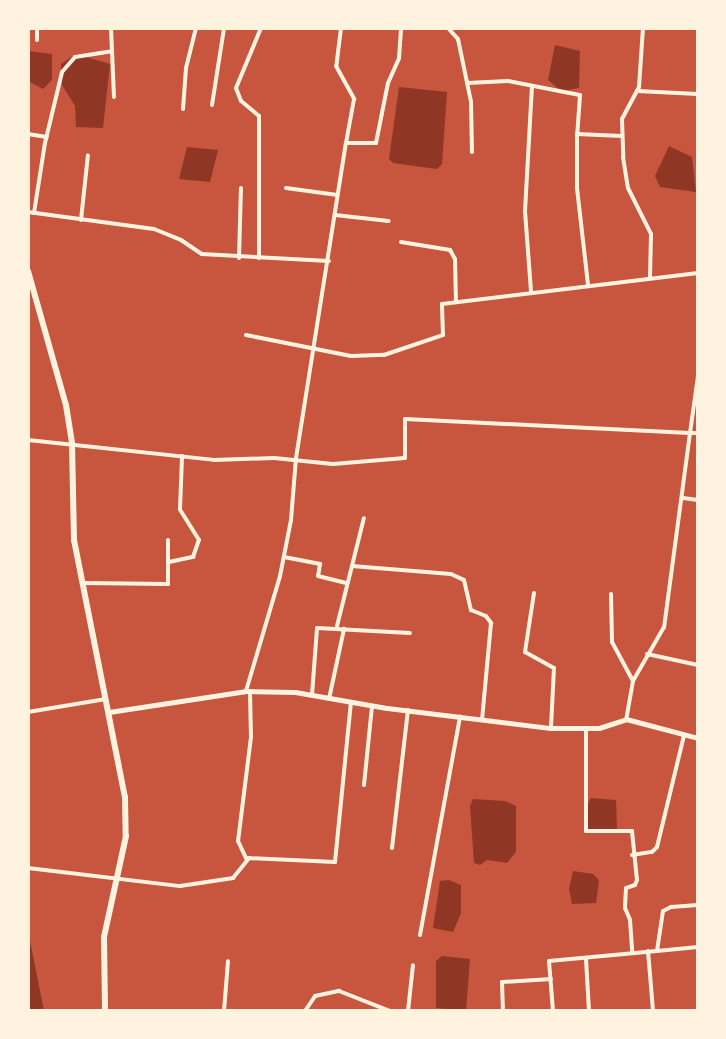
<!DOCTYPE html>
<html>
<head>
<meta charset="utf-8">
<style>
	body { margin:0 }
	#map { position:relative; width:726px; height:1039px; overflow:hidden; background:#c8553d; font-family:"PT Sans",sans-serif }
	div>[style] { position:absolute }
	.water>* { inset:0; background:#8f3625 }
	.minor>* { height:4px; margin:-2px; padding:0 2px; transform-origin:2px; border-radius:2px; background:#fff3e0 }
	.tertiary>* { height:5px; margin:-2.5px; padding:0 2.5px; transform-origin:2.5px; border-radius:2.5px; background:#fff3e0 }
	.primary>* { height:6px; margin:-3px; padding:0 3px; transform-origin:3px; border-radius:3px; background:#fff3e0 }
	span { translate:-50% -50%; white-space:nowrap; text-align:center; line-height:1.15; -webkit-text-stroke:8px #fff3e0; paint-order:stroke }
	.frame { position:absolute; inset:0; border:30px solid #fff3e0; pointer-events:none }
</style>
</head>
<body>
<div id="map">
	<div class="water">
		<i style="clip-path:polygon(555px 45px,580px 51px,579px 88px,561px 91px,548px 80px)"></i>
		<i style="clip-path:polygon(28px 51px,52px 54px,52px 80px,43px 89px,28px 81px)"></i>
		<i style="clip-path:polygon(76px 54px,110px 64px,103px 128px,76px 127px,75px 106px,62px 85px,61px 64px)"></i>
		<i style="clip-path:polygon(399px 87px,447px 92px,442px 164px,437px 169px,393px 163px,389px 159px)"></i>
		<i style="clip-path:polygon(669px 146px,692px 157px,696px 192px,660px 187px,655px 176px)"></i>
		<i style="clip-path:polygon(187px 147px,218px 150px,210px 182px,179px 179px)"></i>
		<i style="clip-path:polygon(591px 798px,616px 800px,617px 830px,586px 829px,584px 812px)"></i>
		<i style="clip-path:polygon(473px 799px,505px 801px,516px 806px,516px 852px,507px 863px,487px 860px,480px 865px,474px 863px,470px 806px)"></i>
		<i style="clip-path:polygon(573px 871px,593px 874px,599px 880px,596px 903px,572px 904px,569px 889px)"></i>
		<i style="clip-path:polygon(449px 880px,461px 885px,461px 913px,453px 932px,433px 928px,440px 881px)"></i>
		<i style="clip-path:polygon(28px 931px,44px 1011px,28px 1011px)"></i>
		<i style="clip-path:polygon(442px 956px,470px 959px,466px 1011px,436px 1008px,436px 961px)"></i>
	</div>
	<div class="minor">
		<i style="left:111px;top:28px;width:69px;rotate:87.5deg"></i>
		<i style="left:341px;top:28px;width:38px;rotate:97deg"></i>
		<i style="left:336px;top:66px;width:38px;rotate:61deg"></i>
		<i style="left:354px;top:99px;width:45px;rotate:100.3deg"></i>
		<i style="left:448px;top:28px;width:15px;rotate:48deg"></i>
		<i style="left:458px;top:39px;width:64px;rotate:78.3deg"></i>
		<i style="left:471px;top:102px;width:50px;rotate:88.9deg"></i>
		<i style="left:643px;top:28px;width:59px;rotate:93.9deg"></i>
		<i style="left:639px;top:87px;width:36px;rotate:118deg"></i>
		<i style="left:622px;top:119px;width:38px;rotate:88deg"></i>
		<i style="left:623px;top:157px;width:31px;rotate:81deg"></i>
		<i style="left:628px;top:188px;width:51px;rotate:63.4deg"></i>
		<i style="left:651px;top:234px;width:44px;rotate:91.3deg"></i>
		<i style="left:37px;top:40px;width:12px;rotate:-90deg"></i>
		<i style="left:467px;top:83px;width:41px;rotate:-2.8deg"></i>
		<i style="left:508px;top:81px;width:73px;rotate:11deg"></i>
		<i style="left:580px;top:95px;width:39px;rotate:94deg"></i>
		<i style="left:577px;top:134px;width:45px;rotate:2.5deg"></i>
		<i style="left:637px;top:91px;width:61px;rotate:2.8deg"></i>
		<i style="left:212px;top:105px;width:78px;rotate:-81.1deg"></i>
		<i style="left:183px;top:109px;width:41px;rotate:-85.8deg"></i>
		<i style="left:186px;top:68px;width:41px;rotate:-76deg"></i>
		<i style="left:28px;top:134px;width:19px;rotate:9deg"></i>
		<i style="left:577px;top:134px;width:54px;rotate:90deg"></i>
		<i style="left:577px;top:188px;width:98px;rotate:83.5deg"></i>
		<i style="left:286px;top:188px;width:52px;rotate:7.7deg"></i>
		<i style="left:28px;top:212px;width:127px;rotate:7.7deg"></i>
		<i style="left:154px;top:229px;width:29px;rotate:22deg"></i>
		<i style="left:181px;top:240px;width:25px;rotate:34deg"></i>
		<i style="left:202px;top:254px;width:127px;rotate:3.2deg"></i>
		<i style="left:34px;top:213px;width:71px;rotate:-81.1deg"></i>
		<i style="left:45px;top:143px;width:73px;rotate:-76.5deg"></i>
		<i style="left:62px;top:72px;width:20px;rotate:-49deg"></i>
		<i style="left:75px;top:57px;width:37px;rotate:-9deg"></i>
		<i style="left:335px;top:215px;width:54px;rotate:6.3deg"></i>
		<i style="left:81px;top:220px;width:65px;rotate:-83.9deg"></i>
		<i style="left:401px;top:242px;width:50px;rotate:9.3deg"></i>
		<i style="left:450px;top:250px;width:10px;rotate:61deg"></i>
		<i style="left:455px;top:259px;width:43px;rotate:88.7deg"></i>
		<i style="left:239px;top:258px;width:70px;rotate:-88.4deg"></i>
		<i style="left:259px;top:258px;width:142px;rotate:-90deg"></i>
		<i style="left:259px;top:116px;width:23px;rotate:-140deg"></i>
		<i style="left:241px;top:101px;width:14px;rotate:-111deg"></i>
		<i style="left:236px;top:88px;width:65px;rotate:-67.4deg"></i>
		<i style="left:531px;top:291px;width:80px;rotate:-94.3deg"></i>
		<i style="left:525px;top:211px;width:125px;rotate:-86.8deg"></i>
		<i style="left:246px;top:335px;width:107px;rotate:11.3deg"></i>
		<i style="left:351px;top:356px;width:33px;rotate:-2deg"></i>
		<i style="left:384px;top:355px;width:62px;rotate:-18.7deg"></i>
		<i style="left:443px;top:335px;width:31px;rotate:-92deg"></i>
		<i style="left:442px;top:304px;width:258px;rotate:-6.9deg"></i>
		<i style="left:698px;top:376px;width:58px;rotate:98deg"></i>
		<i style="left:690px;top:433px;width:8px"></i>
		<i style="left:28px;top:440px;width:187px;rotate:6.1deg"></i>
		<i style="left:214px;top:460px;width:60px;rotate:-1.9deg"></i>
		<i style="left:274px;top:458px;width:59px;rotate:5.8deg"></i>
		<i style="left:333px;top:464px;width:72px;rotate:-4.8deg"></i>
		<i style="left:405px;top:458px;width:39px;rotate:-90deg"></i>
		<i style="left:405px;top:419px;width:285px;rotate:2.8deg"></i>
		<i style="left:690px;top:433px;width:196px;rotate:97.6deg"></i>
		<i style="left:664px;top:627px;width:62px;rotate:119.9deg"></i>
		<i style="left:633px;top:681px;width:39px;rotate:100deg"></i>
		<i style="left:683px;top:498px;width:15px;rotate:8deg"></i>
		<i style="left:284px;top:557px;width:37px;rotate:11deg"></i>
		<i style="left:320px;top:564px;width:12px;rotate:99deg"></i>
		<i style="left:318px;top:576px;width:30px;rotate:14deg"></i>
		<i style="left:169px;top:562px;width:25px;rotate:-12deg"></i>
		<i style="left:193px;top:557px;width:18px;rotate:-71deg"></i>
		<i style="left:199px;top:540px;width:36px;rotate:-122deg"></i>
		<i style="left:180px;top:509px;width:53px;rotate:-87.8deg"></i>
		<i style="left:352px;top:566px;width:99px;rotate:4.6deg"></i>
		<i style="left:451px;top:574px;width:14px;rotate:25deg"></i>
		<i style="left:464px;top:580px;width:31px;rotate:77deg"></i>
		<i style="left:471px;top:610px;width:16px;rotate:22deg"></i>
		<i style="left:486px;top:616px;width:9px;rotate:54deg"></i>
		<i style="left:491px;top:623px;width:97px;rotate:95.3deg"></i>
		<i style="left:83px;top:583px;width:85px;rotate:0.7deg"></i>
		<i style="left:168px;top:584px;width:44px;rotate:-90deg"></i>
		<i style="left:534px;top:593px;width:60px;rotate:98.7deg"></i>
		<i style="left:525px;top:652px;width:33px;rotate:29deg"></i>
		<i style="left:554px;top:668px;width:60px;rotate:92.9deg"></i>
		<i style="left:611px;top:594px;width:48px;rotate:88.8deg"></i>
		<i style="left:612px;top:642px;width:44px;rotate:61.7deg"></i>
		<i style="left:337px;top:626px;width:111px;rotate:-76deg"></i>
		<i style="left:647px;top:654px;width:52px;rotate:12.2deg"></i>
		<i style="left:246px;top:691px;width:120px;rotate:-73.5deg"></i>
		<i style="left:280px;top:576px;width:57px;rotate:-78.9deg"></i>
		<i style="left:291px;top:520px;width:62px;rotate:-85.4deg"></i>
		<i style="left:296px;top:458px;width:319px;rotate:-81deg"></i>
		<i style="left:346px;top:143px;width:30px"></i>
		<i style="left:376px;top:143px;width:61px;rotate:-78.7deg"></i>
		<i style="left:388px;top:83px;width:27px;rotate:-66deg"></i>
		<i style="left:399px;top:58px;width:30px;rotate:-86deg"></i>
		<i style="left:250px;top:691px;width:46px;rotate:88.8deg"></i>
		<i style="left:251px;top:737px;width:105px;rotate:97.1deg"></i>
		<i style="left:238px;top:841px;width:19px;rotate:65deg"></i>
		<i style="left:246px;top:858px;width:89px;rotate:2.6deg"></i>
		<i style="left:335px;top:862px;width:160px;rotate:-84.3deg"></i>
		<i style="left:312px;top:695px;width:67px;rotate:-85.7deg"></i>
		<i style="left:317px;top:628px;width:93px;rotate:3.1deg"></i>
		<i style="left:329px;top:699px;width:72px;rotate:-77.9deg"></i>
		<i style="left:28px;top:712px;width:79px;rotate:-9.5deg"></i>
		<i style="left:586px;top:728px;width:103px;rotate:90deg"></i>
		<i style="left:586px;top:831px;width:46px"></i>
		<i style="left:632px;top:831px;width:49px;rotate:84.2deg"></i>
		<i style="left:637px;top:880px;width:5px;rotate:112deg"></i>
		<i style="left:635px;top:885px;width:9px;rotate:162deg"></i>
		<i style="left:626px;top:888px;width:20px;rotate:93deg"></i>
		<i style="left:625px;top:908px;width:13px;rotate:67deg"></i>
		<i style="left:630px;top:920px;width:32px;rotate:86deg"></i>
		<i style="left:364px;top:785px;width:79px;rotate:-84.2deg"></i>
		<i style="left:392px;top:848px;width:139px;rotate:-83.4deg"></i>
		<i style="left:632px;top:855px;width:20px;rotate:-9deg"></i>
		<i style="left:652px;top:852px;width:7px;rotate:-45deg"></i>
		<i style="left:657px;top:847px;width:115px;rotate:-76.4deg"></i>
		<i style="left:28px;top:868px;width:153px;rotate:6.8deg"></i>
		<i style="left:180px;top:886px;width:54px;rotate:-8.6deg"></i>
		<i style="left:233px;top:878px;width:26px;rotate:-51deg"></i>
		<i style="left:420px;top:935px;width:222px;rotate:-79.6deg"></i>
		<i style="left:648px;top:951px;width:60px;rotate:85.2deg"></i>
		<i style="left:657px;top:951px;width:41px;rotate:-5.6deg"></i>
		<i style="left:586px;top:959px;width:52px;rotate:86.7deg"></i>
		<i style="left:224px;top:1011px;width:50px;rotate:-85.4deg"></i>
		<i style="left:305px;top:1011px;width:18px;rotate:-56deg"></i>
		<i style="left:315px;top:996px;width:25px;rotate:-12deg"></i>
		<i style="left:339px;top:991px;width:55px;rotate:21.4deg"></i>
		<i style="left:408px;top:1011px;width:46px;rotate:-83.8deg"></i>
		<i style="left:503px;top:1011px;width:29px;rotate:-92deg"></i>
		<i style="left:502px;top:982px;width:49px;rotate:-3.5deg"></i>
		<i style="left:553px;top:1011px;width:50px;rotate:-94.6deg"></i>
		<i style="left:549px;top:961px;width:108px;rotate:-5.3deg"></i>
		<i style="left:657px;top:951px;width:40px;rotate:-81.5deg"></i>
		<i style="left:663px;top:911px;width:9px;rotate:-27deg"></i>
		<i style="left:671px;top:907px;width:27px;rotate:-4deg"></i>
	</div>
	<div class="tertiary">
		<i style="left:109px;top:712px;width:139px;rotate:-8.7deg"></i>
		<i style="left:246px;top:691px;width:49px;rotate:1.2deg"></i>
		<i style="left:295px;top:692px;width:93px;rotate:9.9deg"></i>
		<i style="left:387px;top:708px;width:165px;rotate:7deg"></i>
		<i style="left:551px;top:728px;width:48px"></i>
		<i style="left:599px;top:728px;width:28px;rotate:-18deg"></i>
		<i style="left:626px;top:719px;width:74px;rotate:14.8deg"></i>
	</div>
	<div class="primary">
		<i style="left:28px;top:271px;width:139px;rotate:74.2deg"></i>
		<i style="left:66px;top:405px;width:39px;rotate:81deg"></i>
		<i style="left:72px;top:444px;width:96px;rotate:88.8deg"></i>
		<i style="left:74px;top:540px;width:262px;rotate:78.8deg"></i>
		<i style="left:125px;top:797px;width:39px;rotate:89deg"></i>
		<i style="left:126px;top:836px;width:103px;rotate:102.3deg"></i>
		<i style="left:104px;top:937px;width:74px;rotate:89.2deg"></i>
	</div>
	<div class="frame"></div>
</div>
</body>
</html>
